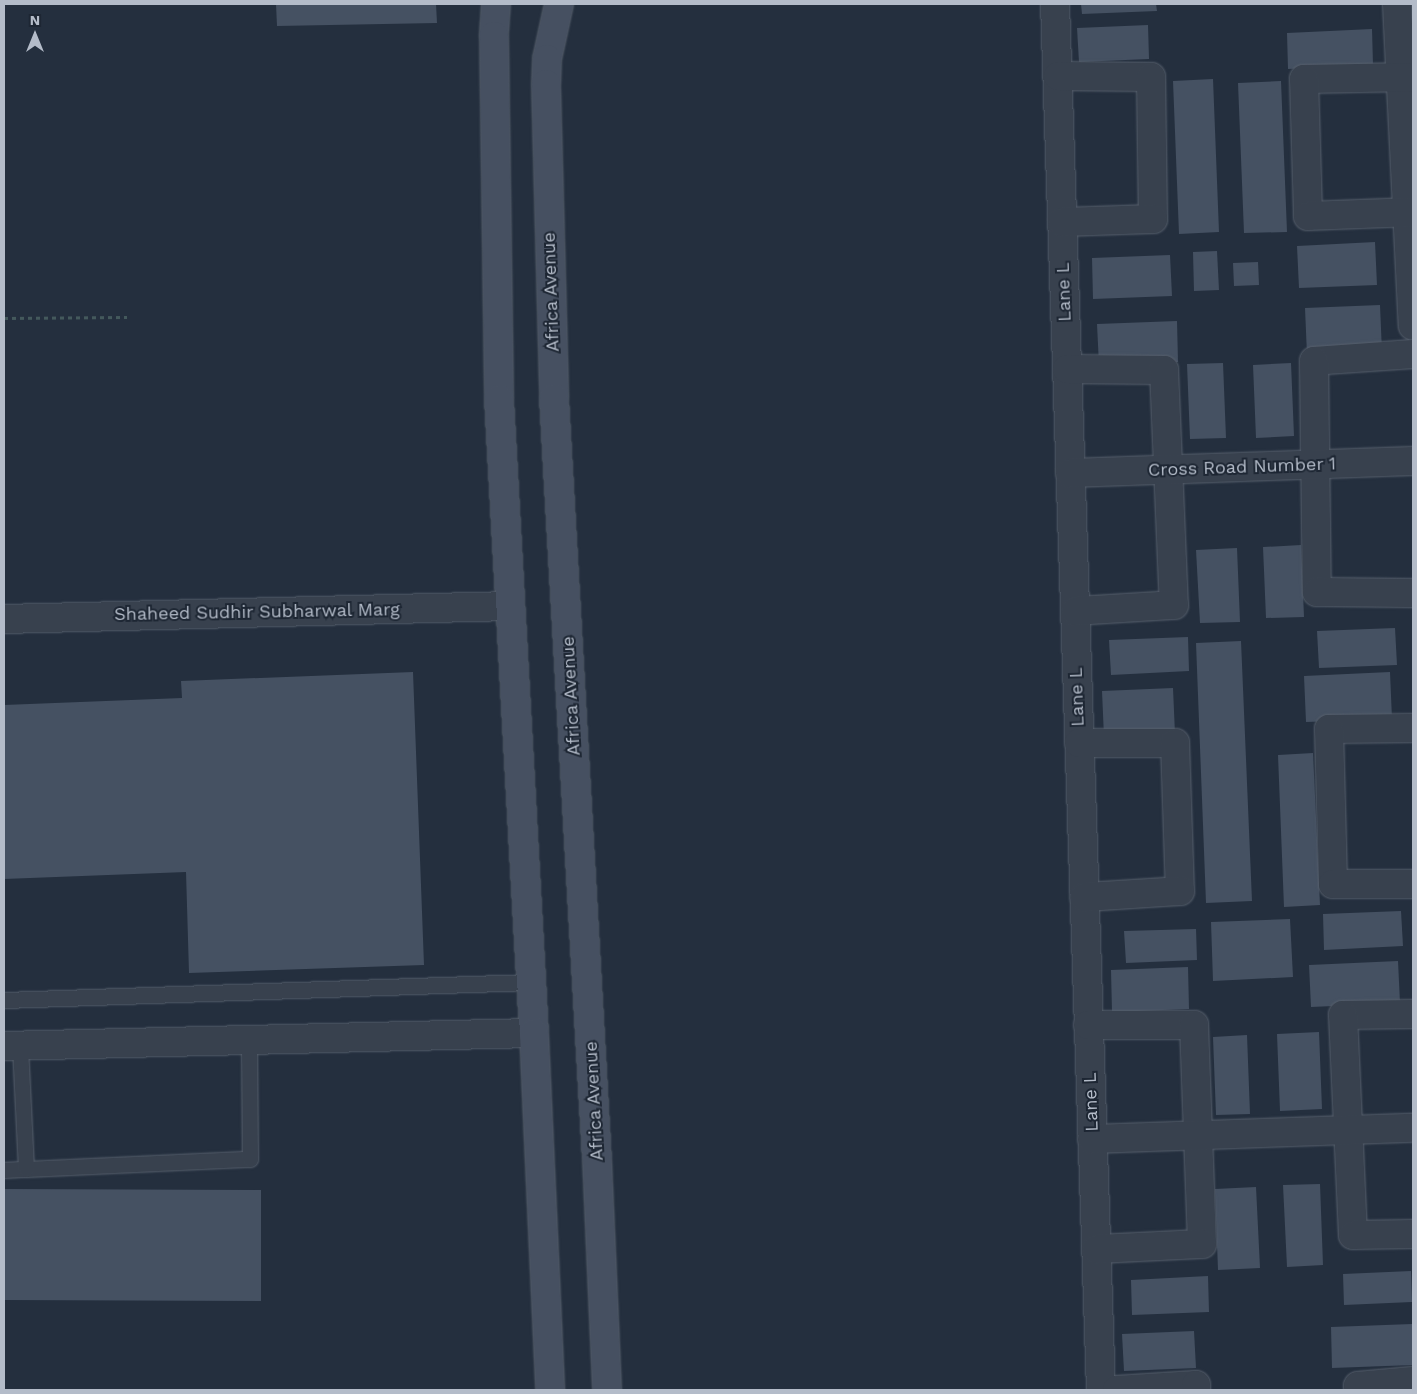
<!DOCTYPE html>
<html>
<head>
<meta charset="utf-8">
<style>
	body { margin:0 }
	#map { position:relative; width:1417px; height:1394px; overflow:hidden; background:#242f3e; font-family:"Work Sans",sans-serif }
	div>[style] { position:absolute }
	.building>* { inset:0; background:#455162 }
	.path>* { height:3px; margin-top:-1.5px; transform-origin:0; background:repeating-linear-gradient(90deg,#44595c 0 4px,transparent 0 8px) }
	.roads { filter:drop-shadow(0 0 1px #565f6c) drop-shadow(0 0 1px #565f6c) }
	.lane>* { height:15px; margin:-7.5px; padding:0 7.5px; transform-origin:7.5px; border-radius:7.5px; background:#38414e }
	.street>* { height:28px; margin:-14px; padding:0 14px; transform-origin:14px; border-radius:14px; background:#38414e }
	.secondary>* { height:28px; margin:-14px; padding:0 14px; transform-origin:14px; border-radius:14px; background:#465061 }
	span { translate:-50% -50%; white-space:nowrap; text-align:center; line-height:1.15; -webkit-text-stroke:4px #1d2633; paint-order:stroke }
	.street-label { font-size:18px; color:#b4bcc9 }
	.frame { position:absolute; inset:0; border:5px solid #b4bcc9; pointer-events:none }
	.north { position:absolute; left:10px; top:10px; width:50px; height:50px; -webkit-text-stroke:4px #1d2633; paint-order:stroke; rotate:0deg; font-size:14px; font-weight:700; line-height:20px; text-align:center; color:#b4bcc9 }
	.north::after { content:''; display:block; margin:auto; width:18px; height:22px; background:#b4bcc9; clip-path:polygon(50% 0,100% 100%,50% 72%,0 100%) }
</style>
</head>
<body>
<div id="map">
	<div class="building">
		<i style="clip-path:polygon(276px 4px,436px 4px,437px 23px,277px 26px)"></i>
		<i style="clip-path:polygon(1081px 4px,1156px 4px,1157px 11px,1082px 14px)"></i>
		<i style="clip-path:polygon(1148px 25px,1149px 59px,1079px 62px,1077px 28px)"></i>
		<i style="clip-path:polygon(1372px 29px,1373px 65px,1288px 69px,1287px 33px)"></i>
		<i style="clip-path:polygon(1213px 79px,1219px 232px,1179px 234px,1173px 81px)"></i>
		<i style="clip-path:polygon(1281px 81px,1287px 232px,1244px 233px,1238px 83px)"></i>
		<i style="clip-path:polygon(1375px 242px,1377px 285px,1299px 288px,1297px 246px)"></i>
		<i style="clip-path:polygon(1217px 251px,1219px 290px,1194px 291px,1193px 252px)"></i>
		<i style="clip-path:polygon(1170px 255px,1172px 296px,1093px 299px,1092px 258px)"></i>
		<i style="clip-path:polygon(1258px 262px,1259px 285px,1234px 286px,1233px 263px)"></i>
		<i style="clip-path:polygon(1380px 305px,1382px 352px,1307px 355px,1305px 308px)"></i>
		<i style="clip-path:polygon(1177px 321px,1178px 362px,1099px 365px,1097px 324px)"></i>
		<i style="clip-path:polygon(1223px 363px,1226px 438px,1190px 439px,1187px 364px)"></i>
		<i style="clip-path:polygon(1291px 363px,1294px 436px,1256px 438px,1253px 365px)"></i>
		<i style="clip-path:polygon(1301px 545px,1304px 617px,1266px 618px,1263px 547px)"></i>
		<i style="clip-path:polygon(1237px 548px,1240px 622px,1200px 623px,1196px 550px)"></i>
		<i style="clip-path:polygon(1395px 628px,1397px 665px,1319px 668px,1317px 631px)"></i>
		<i style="clip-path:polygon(1188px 637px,1189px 671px,1111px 675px,1109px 640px)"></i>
		<i style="clip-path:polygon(1241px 641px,1252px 901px,1206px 903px,1196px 643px)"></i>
		<i style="clip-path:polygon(413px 672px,424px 965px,189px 973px,186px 872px,4px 879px,4px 705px,182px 698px,181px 681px)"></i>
		<i style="clip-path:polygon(1390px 672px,1392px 719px,1306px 722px,1304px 676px)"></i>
		<i style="clip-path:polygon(1173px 688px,1175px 734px,1104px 737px,1102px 691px)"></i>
		<i style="clip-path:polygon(1313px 753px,1320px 905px,1284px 907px,1278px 755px)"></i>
		<i style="clip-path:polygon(1401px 911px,1403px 946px,1324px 950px,1323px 914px)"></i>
		<i style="clip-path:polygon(1290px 919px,1293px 977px,1213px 981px,1211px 922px)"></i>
		<i style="clip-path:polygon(1196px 929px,1197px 960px,1126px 963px,1124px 931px)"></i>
		<i style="clip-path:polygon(1398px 961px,1400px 1003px,1311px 1007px,1309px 965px)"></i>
		<i style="clip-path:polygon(1188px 967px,1189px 1009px,1112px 1012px,1111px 970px)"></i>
		<i style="clip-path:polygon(1319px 1032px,1322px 1109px,1280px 1111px,1277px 1034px)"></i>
		<i style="clip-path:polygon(1247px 1035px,1250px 1114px,1216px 1115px,1213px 1037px)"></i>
		<i style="clip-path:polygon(1320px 1184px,1323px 1265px,1287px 1267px,1283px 1185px)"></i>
		<i style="clip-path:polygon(1256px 1187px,1260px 1268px,1218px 1270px,1215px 1189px)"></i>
		<i style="clip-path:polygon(4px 1189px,261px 1190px,261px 1301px,4px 1300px)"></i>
		<i style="clip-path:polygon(1411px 1271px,1412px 1302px,1344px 1305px,1343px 1274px)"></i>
		<i style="clip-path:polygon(1208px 1276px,1209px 1312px,1132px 1315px,1131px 1280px)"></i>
		<i style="clip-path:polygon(1412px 1324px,1413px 1365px,1332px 1368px,1331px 1327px)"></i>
		<i style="clip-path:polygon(1194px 1331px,1196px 1368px,1124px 1371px,1122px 1334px)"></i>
	</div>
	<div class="path">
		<i style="left:4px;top:318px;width:123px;rotate:-0.5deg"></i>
	</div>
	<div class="roads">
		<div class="lane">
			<i style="left:4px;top:1000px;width:527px;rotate:-1.96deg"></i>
			<i style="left:26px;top:1169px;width:224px;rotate:-2.6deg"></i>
			<i style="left:250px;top:1159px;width:119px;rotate:-90.5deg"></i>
			<i style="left:4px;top:1170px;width:22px;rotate:-3deg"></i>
			<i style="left:26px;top:1169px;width:123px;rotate:-92.8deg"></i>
		</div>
		<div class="street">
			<i style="left:1055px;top:4px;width:1387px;rotate:88.1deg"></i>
			<i style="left:1397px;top:4px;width:322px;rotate:87.2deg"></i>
			<i style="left:1058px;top:76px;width:93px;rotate:0.6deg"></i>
			<i style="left:1151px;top:77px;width:142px;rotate:89.2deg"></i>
			<i style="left:1153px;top:219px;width:91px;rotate:178.1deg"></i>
			<i style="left:1413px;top:77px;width:109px;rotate:178.9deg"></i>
			<i style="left:1304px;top:79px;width:137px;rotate:88.3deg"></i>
			<i style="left:1308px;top:216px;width:105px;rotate:-2.2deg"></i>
			<i style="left:1413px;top:354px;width:99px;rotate:176deg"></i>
			<i style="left:1314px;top:361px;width:231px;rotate:89.3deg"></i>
			<i style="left:1317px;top:592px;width:96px;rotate:0.6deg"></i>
			<i style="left:1067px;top:369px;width:97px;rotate:0.6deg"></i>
			<i style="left:1164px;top:370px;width:235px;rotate:87.6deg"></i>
			<i style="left:1174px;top:605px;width:99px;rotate:176.5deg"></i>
			<i style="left:1070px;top:473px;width:343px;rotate:-2deg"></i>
			<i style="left:4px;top:619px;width:506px;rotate:-1.47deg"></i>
			<i style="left:1413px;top:728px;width:84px;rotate:179.3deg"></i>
			<i style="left:1329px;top:729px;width:155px;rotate:88.5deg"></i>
			<i style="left:1333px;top:884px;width:80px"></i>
			<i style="left:1079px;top:743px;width:96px"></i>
			<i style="left:1175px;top:743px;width:148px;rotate:88.1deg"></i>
			<i style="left:1180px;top:891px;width:96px;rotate:176.4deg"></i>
			<i style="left:1413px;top:1014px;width:70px;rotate:179.2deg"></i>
			<i style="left:1343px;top:1015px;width:220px;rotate:87.4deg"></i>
			<i style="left:1353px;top:1235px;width:60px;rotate:-1deg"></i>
			<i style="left:1088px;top:1025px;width:106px"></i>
			<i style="left:1194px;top:1025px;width:219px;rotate:87.9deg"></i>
			<i style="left:1202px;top:1244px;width:106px;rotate:177.3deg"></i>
			<i style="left:4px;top:1046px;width:530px;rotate:-1.41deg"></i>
			<i style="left:1092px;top:1139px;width:321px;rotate:-2deg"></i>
			<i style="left:1117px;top:1390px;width:79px;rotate:-3.6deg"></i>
			<i style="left:1196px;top:1385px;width:5px;rotate:90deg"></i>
			<i style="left:1359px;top:1390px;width:4px;rotate:-104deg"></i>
			<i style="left:1358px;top:1386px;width:55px;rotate:-5.2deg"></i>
		</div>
		<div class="secondary">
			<i style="left:496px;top:4px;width:32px;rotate:94deg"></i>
			<i style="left:494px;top:36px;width:363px;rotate:89.2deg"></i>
			<i style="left:499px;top:399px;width:635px;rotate:86.84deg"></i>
			<i style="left:534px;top:1033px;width:357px;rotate:87.4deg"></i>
			<i style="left:559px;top:4px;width:56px;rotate:102.3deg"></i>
			<i style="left:547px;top:59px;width:25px;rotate:92deg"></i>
			<i style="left:546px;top:84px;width:314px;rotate:88.5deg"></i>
			<i style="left:554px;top:398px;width:762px;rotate:86.77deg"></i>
			<i style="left:597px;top:1159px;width:231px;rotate:87.5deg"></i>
		</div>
	</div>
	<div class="street-label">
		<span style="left:551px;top:292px;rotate:-92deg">Africa Avenue</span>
		<span style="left:1064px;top:292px;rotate:-92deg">Lane L</span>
		<span style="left:1242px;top:467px;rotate:-2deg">Cross Road Number 1</span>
		<span style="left:257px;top:612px;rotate:-1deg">Shaheed Sudhir Subharwal Marg</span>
		<span style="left:571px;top:696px;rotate:-93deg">Africa Avenue</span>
		<span style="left:1077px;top:697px;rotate:-92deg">Lane L</span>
		<span style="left:594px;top:1101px;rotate:-93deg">Africa Avenue</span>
		<span style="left:1091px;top:1102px;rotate:-92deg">Lane L</span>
	</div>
	<div class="frame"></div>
	<div class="north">N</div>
</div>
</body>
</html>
